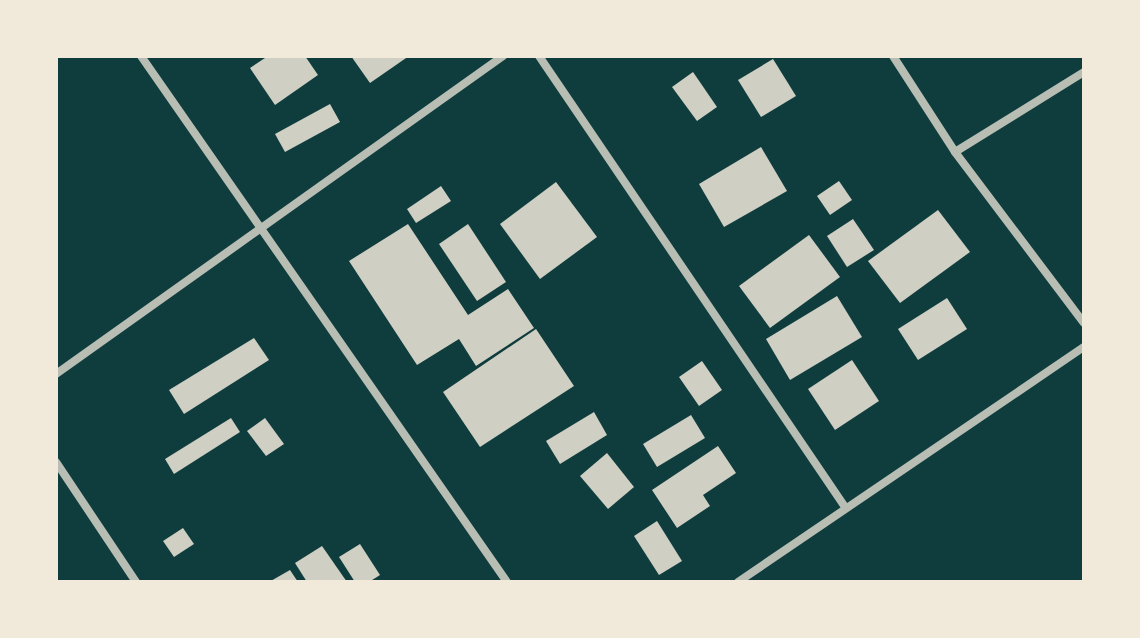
<!DOCTYPE html>
<html>
<head>
<meta charset="utf-8">
<style>
	body { margin:0 }
	#map { position:relative; width:1140px; height:638px; overflow:hidden; background:#0f3d3e; font-family:Ubuntu,sans-serif }
	div>[style] { position:absolute }
	.building>* { inset:0; background:#cfcfc3 }
	.minor>* { height:8px; margin:-4px; padding:0 4px; transform-origin:4px; border-radius:4px; background:#b8beb3 }
	span { translate:-50% -50%; white-space:nowrap; text-align:center; line-height:1.15; -webkit-text-stroke:8px #f1e9da; paint-order:stroke }
	.frame { position:absolute; inset:0; border:58px solid #f1e9da; pointer-events:none }
</style>
</head>
<body>
<div id="map">
	<div class="building">
		<i style="clip-path:polygon(268px 56px,305px 56px,318px 75px,275px 105px,250px 68px)"></i>
		<i style="clip-path:polygon(351px 56px,409px 56px,370px 83px)"></i>
		<i style="clip-path:polygon(773px 59px,796px 96px,761px 117px,738px 80px)"></i>
		<i style="clip-path:polygon(693px 72px,717px 107px,697px 121px,672px 87px)"></i>
		<i style="clip-path:polygon(330px 104px,340px 122px,285px 152px,275px 134px)"></i>
		<i style="clip-path:polygon(761px 147px,787px 191px,724px 227px,699px 184px)"></i>
		<i style="clip-path:polygon(839px 181px,852px 200px,830px 215px,817px 196px)"></i>
		<i style="clip-path:polygon(556px 182px,597px 237px,540px 279px,500px 224px)"></i>
		<i style="clip-path:polygon(441px 186px,451px 201px,416px 223px,407px 209px)"></i>
		<i style="clip-path:polygon(938px 210px,970px 252px,900px 303px,868px 261px)"></i>
		<i style="clip-path:polygon(853px 219px,874px 250px,847px 267px,827px 236px)"></i>
		<i style="clip-path:polygon(408px 224px,468px 315px,508px 289px,534px 328px,476px 366px,459px 339px,417px 365px,349px 261px)"></i>
		<i style="clip-path:polygon(468px 224px,506px 282px,477px 301px,439px 244px)"></i>
		<i style="clip-path:polygon(809px 235px,840px 277px,770px 328px,739px 286px)"></i>
		<i style="clip-path:polygon(837px 296px,862px 337px,790px 380px,766px 339px)"></i>
		<i style="clip-path:polygon(947px 298px,967px 329px,918px 360px,898px 329px)"></i>
		<i style="clip-path:polygon(536px 329px,574px 386px,480px 447px,443px 392px)"></i>
		<i style="clip-path:polygon(254px 338px,269px 360px,184px 414px,169px 390px)"></i>
		<i style="clip-path:polygon(852px 360px,879px 401px,835px 430px,808px 389px)"></i>
		<i style="clip-path:polygon(702px 361px,722px 390px,699px 406px,679px 377px)"></i>
		<i style="clip-path:polygon(594px 412px,607px 435px,560px 464px,546px 441px)"></i>
		<i style="clip-path:polygon(691px 415px,705px 438px,657px 467px,643px 444px)"></i>
		<i style="clip-path:polygon(231px 418px,240px 432px,174px 474px,165px 459px)"></i>
		<i style="clip-path:polygon(265px 418px,284px 444px,266px 456px,247px 431px)"></i>
		<i style="clip-path:polygon(718px 446px,736px 473px,703px 495px,710px 506px,677px 528px,652px 490px)"></i>
		<i style="clip-path:polygon(607px 453px,634px 487px,608px 509px,580px 476px)"></i>
		<i style="clip-path:polygon(657px 521px,682px 561px,659px 575px,634px 536px)"></i>
		<i style="clip-path:polygon(183px 528px,194px 544px,174px 557px,163px 541px)"></i>
		<i style="clip-path:polygon(360px 544px,380px 575px,369px 582px,355px 582px,339px 557px)"></i>
		<i style="clip-path:polygon(322px 546px,347px 582px,307px 582px,295px 563px)"></i>
		<i style="clip-path:polygon(290px 570px,298px 582px,269px 582px)"></i>
	</div>
	<div class="minor">
		<i style="left:141px;top:56px;width:641px;rotate:55.17deg"></i>
		<i style="left:539px;top:56px;width:545px;rotate:55.84deg"></i>
		<i style="left:893px;top:56px;width:114px;rotate:57.1deg"></i>
		<i style="left:955px;top:152px;width:214px;rotate:53deg"></i>
		<i style="left:955px;top:152px;width:152px;rotate:-31.8deg"></i>
		<i style="left:56px;top:374px;width:549px;rotate:-35.43deg"></i>
		<i style="left:56px;top:462px;width:144px;rotate:56.3deg"></i>
		<i style="left:738px;top:582px;width:418px;rotate:-34.2deg"></i>
	</div>
	<div class="frame"></div>
</div>
</body>
</html>
